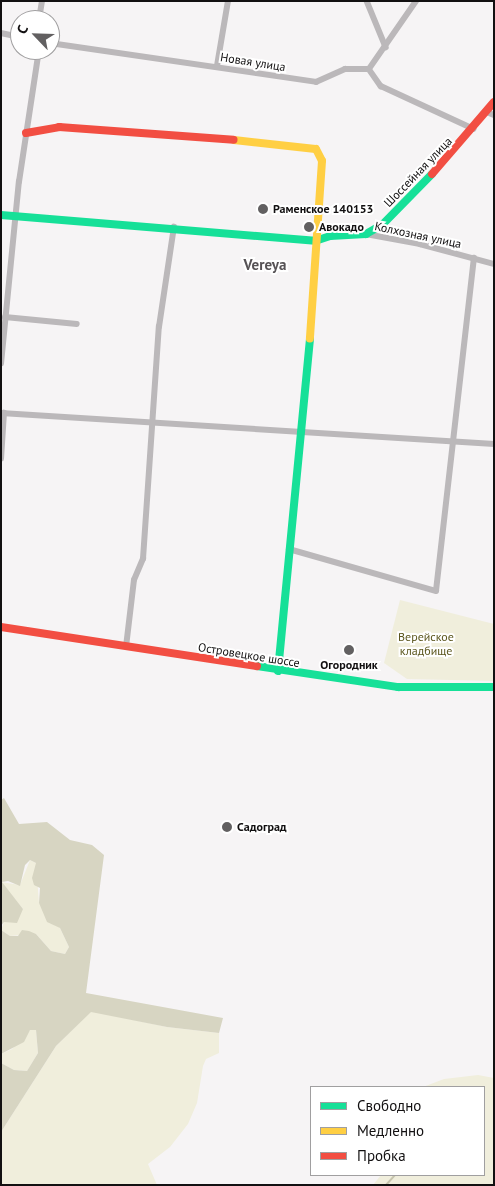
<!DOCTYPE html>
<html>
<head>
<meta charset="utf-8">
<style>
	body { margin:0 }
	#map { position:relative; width:495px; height:1186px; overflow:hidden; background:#f6f4f5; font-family:"PT Sans",sans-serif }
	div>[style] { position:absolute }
	.green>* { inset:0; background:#f0eedc }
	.forest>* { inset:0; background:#d7d5c2 }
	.stream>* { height:2px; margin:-1px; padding:0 1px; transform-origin:1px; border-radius:1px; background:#c6c4ad }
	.street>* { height:5.5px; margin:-2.75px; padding:0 2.75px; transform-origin:2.75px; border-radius:2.75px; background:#bbb8ba }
	.fast>* { height:8px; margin:-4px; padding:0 4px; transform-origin:4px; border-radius:4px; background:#16e098 }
	.slow>* { height:8px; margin:-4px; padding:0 4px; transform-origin:4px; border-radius:4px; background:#ffcf43 }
	.jam>* { height:8px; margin:-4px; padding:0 4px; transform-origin:4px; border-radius:4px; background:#f24e42 }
	.dots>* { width:14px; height:14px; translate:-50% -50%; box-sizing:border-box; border:2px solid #fff; border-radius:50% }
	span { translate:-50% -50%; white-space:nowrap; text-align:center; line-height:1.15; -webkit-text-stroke:4px #fff; paint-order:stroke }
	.street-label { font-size:12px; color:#121011 }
	.poi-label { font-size:12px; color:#121011; font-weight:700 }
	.left { translate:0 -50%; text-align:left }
	.park-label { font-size:12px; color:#5b561d }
	.quarter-label { font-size:15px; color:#575356; font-weight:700 }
	.frame { position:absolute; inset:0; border:2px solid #121011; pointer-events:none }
	.legend { position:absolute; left:310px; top:1086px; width:175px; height:90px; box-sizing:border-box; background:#fff; border:1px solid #a09fa0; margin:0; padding:6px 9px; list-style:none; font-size:15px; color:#121011 }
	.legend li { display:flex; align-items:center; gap:10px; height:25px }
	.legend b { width:25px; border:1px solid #a09fa0 }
	.north { position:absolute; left:10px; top:10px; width:50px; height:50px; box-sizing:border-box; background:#fff; border:1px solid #a09fa0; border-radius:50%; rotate:294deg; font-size:14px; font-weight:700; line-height:20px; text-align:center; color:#121011 }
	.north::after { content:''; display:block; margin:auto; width:18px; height:22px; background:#626061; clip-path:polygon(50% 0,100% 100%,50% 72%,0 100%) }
</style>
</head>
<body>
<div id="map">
	<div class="green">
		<i style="clip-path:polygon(400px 600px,494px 624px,494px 681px,407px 679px,384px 663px)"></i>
		<i style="clip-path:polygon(30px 860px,36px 863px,39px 903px,60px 928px,69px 947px,65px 954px,51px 951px,36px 934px,10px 936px,1px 930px,4px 922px,23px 909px,1px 882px,20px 885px)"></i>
		<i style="clip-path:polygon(91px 1011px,167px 1027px,219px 1033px,219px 1053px,206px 1059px,203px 1066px,197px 1103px,188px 1124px,170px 1147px,148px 1164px,157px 1185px,1px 1185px,1px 1132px,56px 1046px)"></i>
		<i style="clip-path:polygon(30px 1030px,36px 1030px,38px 1053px,27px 1071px,14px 1070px,1px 1063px,1px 1054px,12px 1049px)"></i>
		<i style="clip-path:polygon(478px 1075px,494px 1078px,494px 1185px,373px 1185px,381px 1175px,484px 1175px,484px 1087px,423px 1087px,444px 1079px)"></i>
	</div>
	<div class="forest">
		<i style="clip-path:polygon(4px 798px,19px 824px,47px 822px,70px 840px,92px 845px,104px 855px,86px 993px,223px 1018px,219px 1033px,167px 1027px,91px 1012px,56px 1046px,1px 1132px,1px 1063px,14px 1070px,27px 1071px,38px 1053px,36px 1030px,30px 1030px,24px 1042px,1px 1054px,1px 930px,10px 936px,18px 936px,22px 930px,29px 931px,36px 934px,51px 951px,65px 954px,69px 947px,60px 928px,47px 922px,39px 903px,40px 888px,34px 885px,32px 878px,36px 863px,30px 860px,25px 865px,20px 886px,8px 881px,2px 882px,23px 909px,17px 923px,4px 922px,1px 926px,1px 800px)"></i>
	</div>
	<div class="stream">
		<i style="left:386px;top:1185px;width:13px;rotate:-48deg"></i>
	</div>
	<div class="street">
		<i style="left:367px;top:1px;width:50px;rotate:67.6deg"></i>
		<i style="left:39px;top:20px;width:19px;rotate:-81deg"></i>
		<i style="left:1px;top:33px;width:19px;rotate:12deg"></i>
		<i style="left:50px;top:43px;width:269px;rotate:8.3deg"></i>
		<i style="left:316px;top:82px;width:32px;rotate:-24deg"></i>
		<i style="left:345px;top:69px;width:24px"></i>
		<i style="left:369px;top:69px;width:83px;rotate:-55.3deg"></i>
		<i style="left:217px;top:66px;width:66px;rotate:-80.4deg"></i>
		<i style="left:369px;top:69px;width:21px;rotate:55deg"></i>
		<i style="left:381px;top:86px;width:102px;rotate:24.8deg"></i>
		<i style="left:487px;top:112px;width:8px;rotate:23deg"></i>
		<i style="left:366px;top:234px;width:55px;rotate:10.5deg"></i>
		<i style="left:420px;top:244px;width:77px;rotate:15.1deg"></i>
		<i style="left:5px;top:317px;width:72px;rotate:5.6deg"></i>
		<i style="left:1px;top:364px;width:183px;rotate:-84.4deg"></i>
		<i style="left:19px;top:182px;width:134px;rotate:-81.4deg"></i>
		<i style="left:1px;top:413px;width:494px;rotate:3.6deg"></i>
		<i style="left:1px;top:459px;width:46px;rotate:-86.3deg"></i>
		<i style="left:289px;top:549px;width:153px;rotate:15.9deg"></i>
		<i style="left:436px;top:591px;width:335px;rotate:-83.5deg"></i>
		<i style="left:126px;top:647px;width:67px;rotate:-83.2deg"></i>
		<i style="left:134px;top:580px;width:23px;rotate:-67deg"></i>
		<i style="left:143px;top:559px;width:233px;rotate:-86.1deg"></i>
		<i style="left:159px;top:327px;width:101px;rotate:-81.5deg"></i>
	</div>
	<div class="fast">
		<i style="left:1px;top:215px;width:315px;rotate:4.7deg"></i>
		<i style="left:315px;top:241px;width:16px;rotate:-18deg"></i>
		<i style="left:330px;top:236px;width:36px;rotate:-3deg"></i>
		<i style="left:366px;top:234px;width:20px;rotate:-30deg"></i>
		<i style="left:383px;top:224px;width:70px;rotate:-45.6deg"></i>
		<i style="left:257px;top:666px;width:143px;rotate:8.5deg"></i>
		<i style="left:398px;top:687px;width:96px"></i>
		<i style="left:278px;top:671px;width:334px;rotate:-84.5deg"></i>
	</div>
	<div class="slow">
		<i style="left:234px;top:140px;width:82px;rotate:6.3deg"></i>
		<i style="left:316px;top:149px;width:13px;rotate:63deg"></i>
		<i style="left:322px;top:161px;width:178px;rotate:93.9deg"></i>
	</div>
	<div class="jam">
		<i style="left:26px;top:133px;width:34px;rotate:-10deg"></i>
		<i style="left:59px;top:127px;width:175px;rotate:4.2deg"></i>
		<i style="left:432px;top:174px;width:95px;rotate:-49.3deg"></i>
		<i style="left:1px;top:627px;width:259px;rotate:8.7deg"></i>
	</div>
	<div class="dots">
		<i style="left:263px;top:209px;background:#626061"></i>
		<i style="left:309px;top:227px;background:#626061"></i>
		<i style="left:349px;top:650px;background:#626061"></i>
		<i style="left:227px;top:827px;background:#626061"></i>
	</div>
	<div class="street-label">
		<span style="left:253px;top:62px;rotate:9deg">Новая улица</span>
		<span style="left:418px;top:172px;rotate:-46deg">Шоссейная улица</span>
		<span style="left:418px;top:235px;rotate:12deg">Колхозная улица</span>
		<span style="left:249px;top:655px;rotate:9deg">Островецкое шоссе</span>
	</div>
	<div class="poi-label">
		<span class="left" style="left:273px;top:209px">Раменское 140153</span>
		<span class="left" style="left:319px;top:227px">Авокадо</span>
		<span style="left:349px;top:665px">Огородник</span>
		<span class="left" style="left:237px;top:827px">Садоград</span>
	</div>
	<div class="park-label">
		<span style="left:426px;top:644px">Верейское<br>кладбище</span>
	</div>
	<div class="quarter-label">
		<span style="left:265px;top:265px">Vereya</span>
	</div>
	<div class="frame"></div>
	<ul class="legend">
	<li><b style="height:6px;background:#16e098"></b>Свободно</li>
	<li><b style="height:6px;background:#ffcf43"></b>Медленно</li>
	<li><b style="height:6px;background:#f24e42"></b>Пробка</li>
	</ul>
	<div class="north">С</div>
</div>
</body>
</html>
